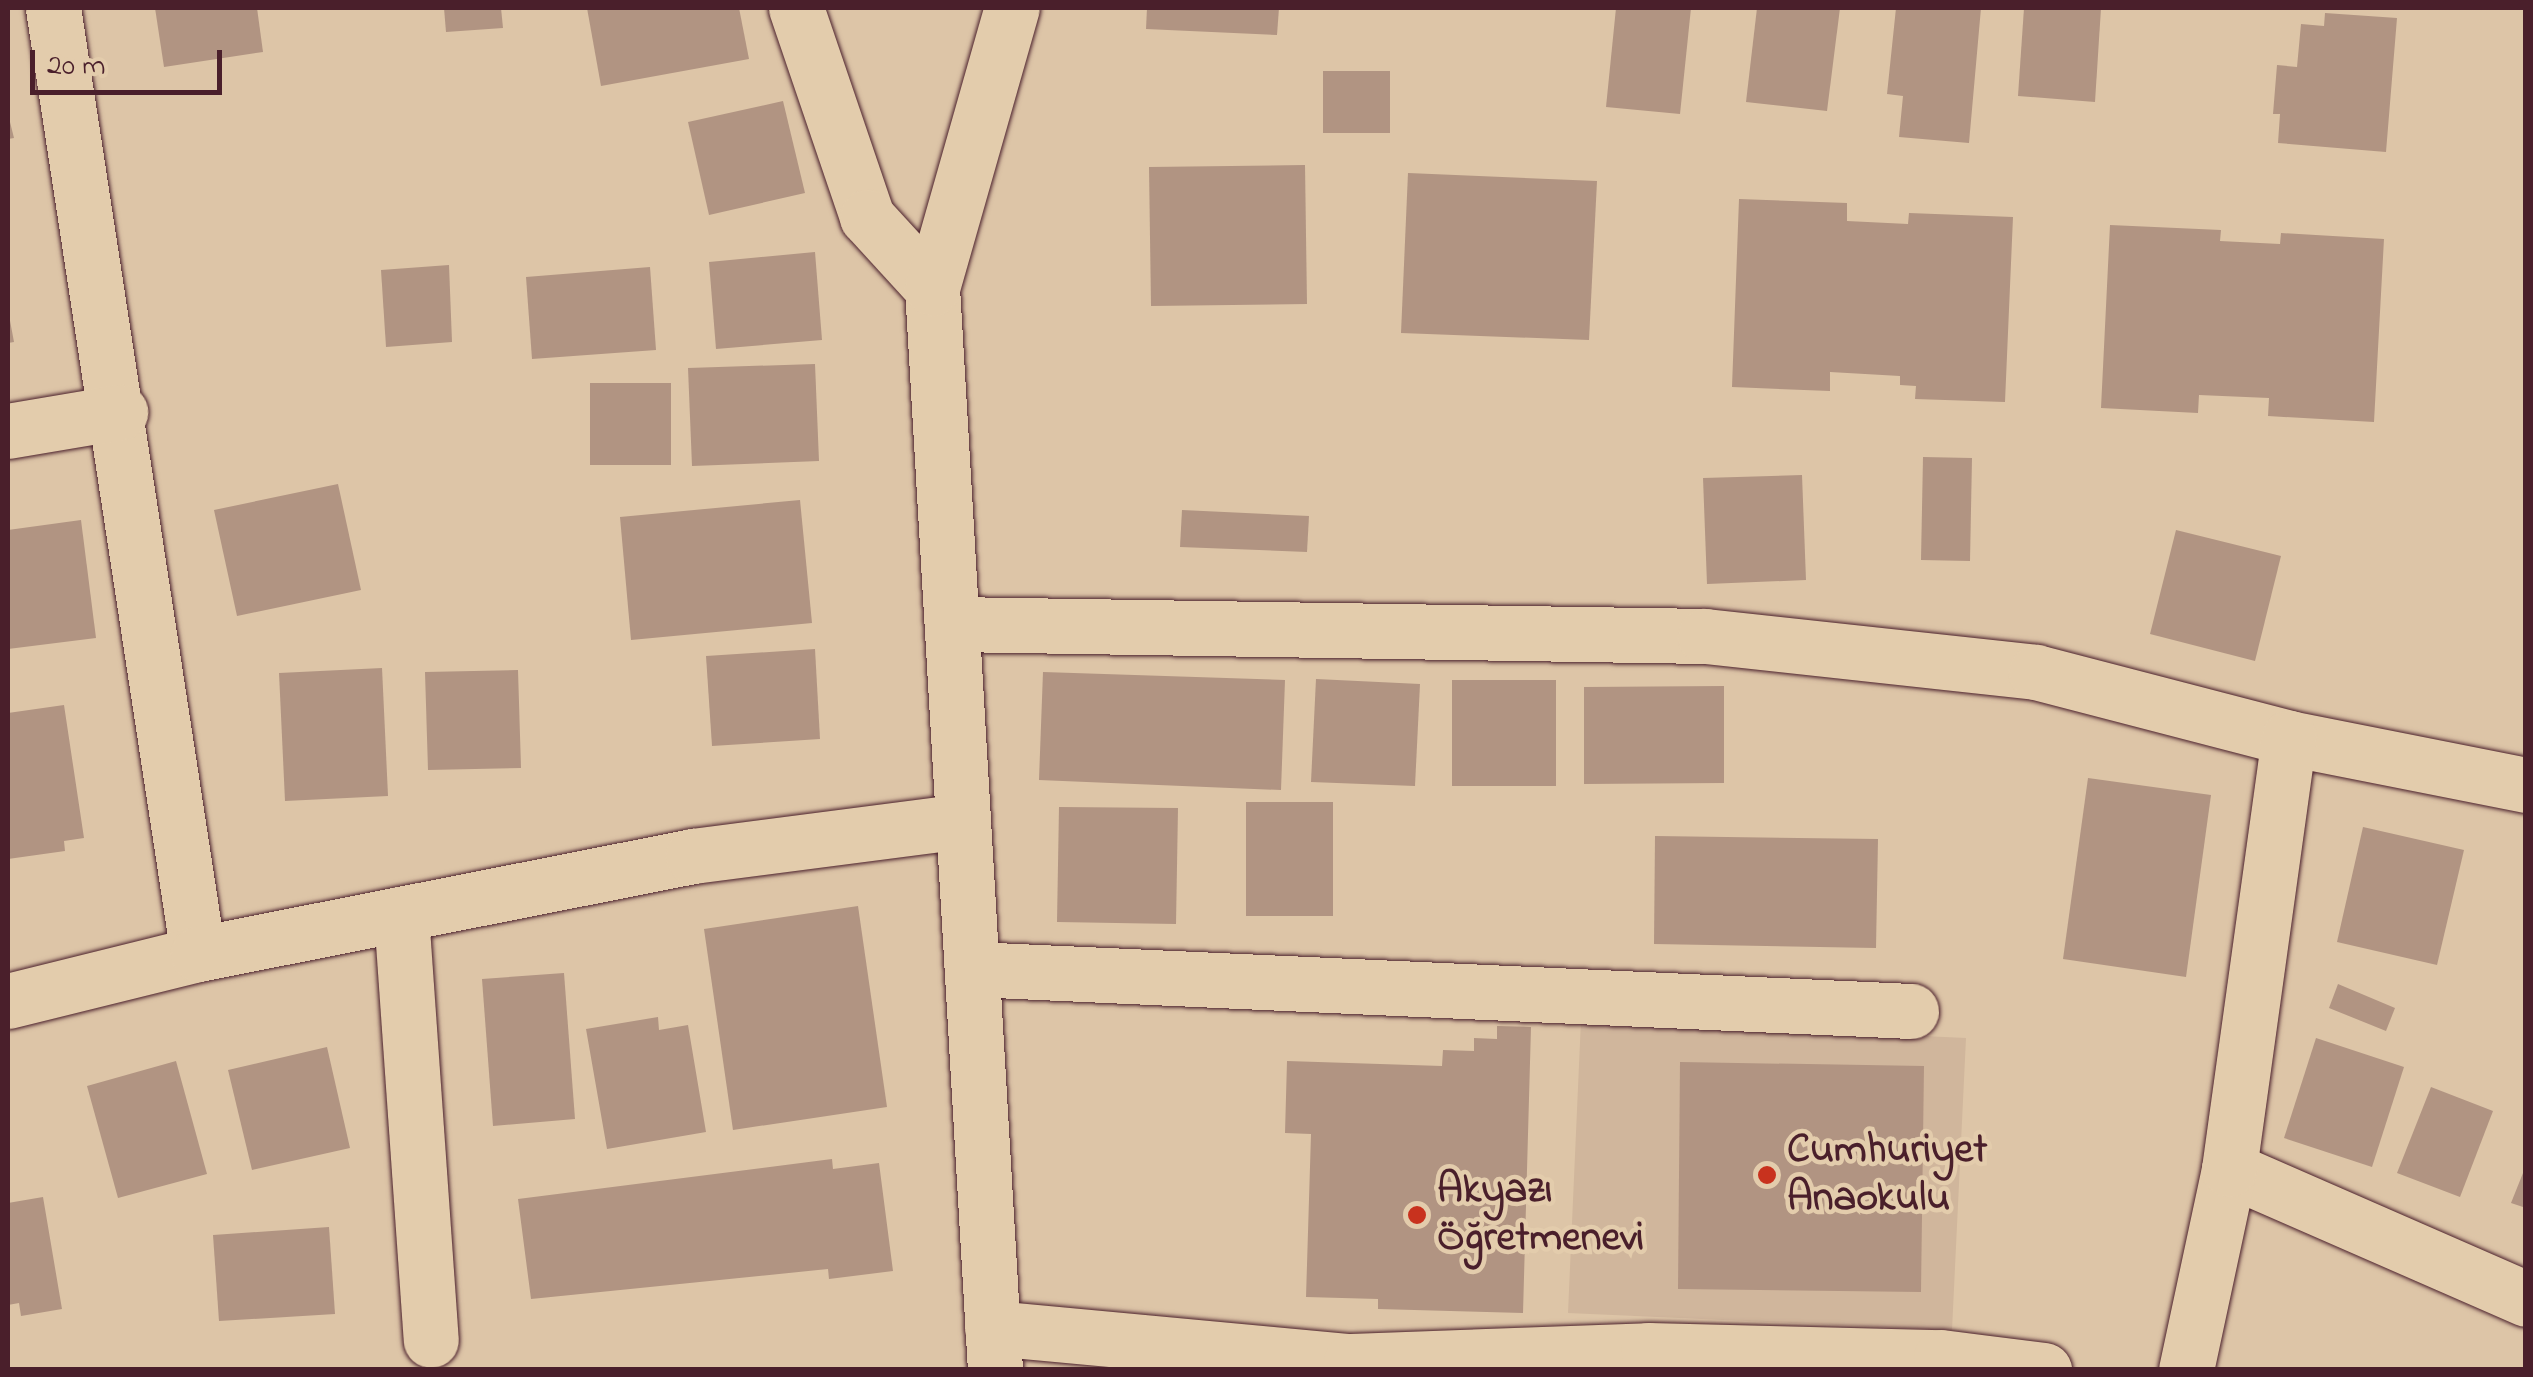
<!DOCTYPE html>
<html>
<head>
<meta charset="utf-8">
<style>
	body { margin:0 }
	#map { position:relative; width:2533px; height:1377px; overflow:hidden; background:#ddc5a7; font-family:"Indie Flower",sans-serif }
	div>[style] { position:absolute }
	.built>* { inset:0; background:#d0b69c }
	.building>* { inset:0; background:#b19482 }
	.roads { filter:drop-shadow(0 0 2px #4a1f2b) drop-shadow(0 0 2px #4a1f2b) }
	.minor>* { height:55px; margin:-27.5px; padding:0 27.5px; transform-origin:27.5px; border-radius:27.5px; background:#e3ccac }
	.dots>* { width:28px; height:28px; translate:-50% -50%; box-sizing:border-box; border:5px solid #e3ccac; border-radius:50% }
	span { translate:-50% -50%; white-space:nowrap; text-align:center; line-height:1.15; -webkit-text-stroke:9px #e3ccac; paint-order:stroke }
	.poi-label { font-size:42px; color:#4a1f2b; font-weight:700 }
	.left { translate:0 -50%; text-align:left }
	.frame { position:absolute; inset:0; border:10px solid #4a1f2b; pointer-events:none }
	.scale { position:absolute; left:30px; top:50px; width:192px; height:45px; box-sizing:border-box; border:5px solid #4a1f2b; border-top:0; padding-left:12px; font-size:30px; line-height:35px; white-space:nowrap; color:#4a1f2b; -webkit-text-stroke:8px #e3ccac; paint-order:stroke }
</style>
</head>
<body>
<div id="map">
	<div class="built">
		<i style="clip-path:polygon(1581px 1020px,1966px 1038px,1952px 1330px,1568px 1313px)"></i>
	</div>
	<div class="building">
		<i style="clip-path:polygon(155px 8px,257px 8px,263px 52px,164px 67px)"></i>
		<i style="clip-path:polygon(444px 8px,501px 8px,503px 28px,446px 32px)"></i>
		<i style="clip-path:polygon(587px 8px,739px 8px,749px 59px,601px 86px)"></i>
		<i style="clip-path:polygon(1147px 8px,1279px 8px,1277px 35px,1146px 29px)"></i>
		<i style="clip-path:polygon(1616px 8px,1691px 8px,1680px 114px,1606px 107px)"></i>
		<i style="clip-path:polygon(1757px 8px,1840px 8px,1827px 111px,1746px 102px)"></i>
		<i style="clip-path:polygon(1896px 8px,1981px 8px,1969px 143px,1899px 137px,1903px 96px,1887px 94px)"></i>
		<i style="clip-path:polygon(2024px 8px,2101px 8px,2095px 102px,2018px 96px)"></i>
		<i style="clip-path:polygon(2325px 13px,2397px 18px,2386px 152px,2278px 143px,2280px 114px,2273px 114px,2277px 65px,2297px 67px,2301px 24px,2324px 26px)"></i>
		<i style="clip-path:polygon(1323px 71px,1390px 71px,1390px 133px,1323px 133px)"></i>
		<i style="clip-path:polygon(783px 101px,805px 193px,709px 215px,688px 122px)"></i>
		<i style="clip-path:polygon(8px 114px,14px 138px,8px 139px)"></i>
		<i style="clip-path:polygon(1305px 165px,1307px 304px,1151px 306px,1149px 167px)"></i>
		<i style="clip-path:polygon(1408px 173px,1597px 181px,1589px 340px,1401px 333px)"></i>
		<i style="clip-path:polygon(1739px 199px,1847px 203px,1847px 221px,1908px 224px,1909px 213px,2013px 217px,2005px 402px,1915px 399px,1916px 386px,1900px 385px,1900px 376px,1830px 372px,1830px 391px,1732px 387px)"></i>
		<i style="clip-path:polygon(2110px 225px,2221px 230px,2220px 241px,2280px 244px,2281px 233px,2384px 239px,2374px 422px,2268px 416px,2269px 398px,2199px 395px,2198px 413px,2101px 408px)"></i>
		<i style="clip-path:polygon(815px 252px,822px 340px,716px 349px,709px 262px)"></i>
		<i style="clip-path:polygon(449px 265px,452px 342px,386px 347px,381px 270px)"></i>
		<i style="clip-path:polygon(650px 267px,656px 350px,532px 359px,526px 277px)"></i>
		<i style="clip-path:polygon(8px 310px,14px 342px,8px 343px)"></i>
		<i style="clip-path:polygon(815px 364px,819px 461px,692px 466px,688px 368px)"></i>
		<i style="clip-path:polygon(590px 383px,671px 383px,671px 465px,590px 465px)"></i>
		<i style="clip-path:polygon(1923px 457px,1972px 458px,1970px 561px,1921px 560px)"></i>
		<i style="clip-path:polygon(1802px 475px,1806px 580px,1707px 584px,1703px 478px)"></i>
		<i style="clip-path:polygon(338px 484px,361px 590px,237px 616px,214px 510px)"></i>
		<i style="clip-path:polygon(800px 500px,812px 623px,631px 640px,620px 517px)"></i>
		<i style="clip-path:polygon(1182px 510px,1309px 516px,1307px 552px,1180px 547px)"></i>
		<i style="clip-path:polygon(81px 520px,96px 638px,8px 649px,8px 530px)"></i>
		<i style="clip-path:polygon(2176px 530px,2281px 556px,2255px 661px,2150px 634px)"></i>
		<i style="clip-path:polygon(815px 649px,820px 739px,712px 746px,706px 656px)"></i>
		<i style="clip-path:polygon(382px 668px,388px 796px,285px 801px,279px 673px)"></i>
		<i style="clip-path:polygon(518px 670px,521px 768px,428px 770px,425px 672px)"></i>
		<i style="clip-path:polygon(1043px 672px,1285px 680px,1281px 790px,1039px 780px)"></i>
		<i style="clip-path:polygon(1316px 679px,1420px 684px,1415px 786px,1311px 782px)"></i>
		<i style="clip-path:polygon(1452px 680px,1556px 680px,1556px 786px,1452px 786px)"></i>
		<i style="clip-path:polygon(1724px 686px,1724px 783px,1584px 784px,1584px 687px)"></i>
		<i style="clip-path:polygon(64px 705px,84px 838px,64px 841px,65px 851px,8px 859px,8px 713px)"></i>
		<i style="clip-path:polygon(2088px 778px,2211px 795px,2186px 977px,2063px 959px)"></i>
		<i style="clip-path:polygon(1246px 802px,1333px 802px,1333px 916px,1246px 916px)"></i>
		<i style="clip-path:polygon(1059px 807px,1178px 808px,1176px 924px,1057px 922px)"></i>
		<i style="clip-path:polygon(2363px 827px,2464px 850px,2437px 965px,2337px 942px)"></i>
		<i style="clip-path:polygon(1655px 836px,1878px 839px,1876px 948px,1654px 944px)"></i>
		<i style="clip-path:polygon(858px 906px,887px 1107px,733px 1130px,704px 929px)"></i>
		<i style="clip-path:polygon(564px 973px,575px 1119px,493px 1126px,482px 979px)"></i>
		<i style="clip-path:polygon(2338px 984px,2395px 1008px,2386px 1031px,2329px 1008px)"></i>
		<i style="clip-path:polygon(658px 1017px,659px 1030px,688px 1025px,706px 1132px,607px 1149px,586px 1029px)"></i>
		<i style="clip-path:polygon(1497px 1026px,1531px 1027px,1523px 1313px,1378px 1309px,1378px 1299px,1306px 1297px,1311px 1134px,1285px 1133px,1287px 1061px,1442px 1066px,1443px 1050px,1474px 1051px,1474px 1038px,1497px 1039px)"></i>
		<i style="clip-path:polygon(2316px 1038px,2404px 1067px,2372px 1167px,2284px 1138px)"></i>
		<i style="clip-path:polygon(327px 1047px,350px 1148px,252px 1170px,228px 1070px)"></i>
		<i style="clip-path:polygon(176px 1061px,207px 1174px,118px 1198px,87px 1086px)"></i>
		<i style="clip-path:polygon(1680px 1062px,1924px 1066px,1921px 1292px,1678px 1289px)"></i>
		<i style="clip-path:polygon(2431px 1087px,2493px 1111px,2460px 1197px,2397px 1173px)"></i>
		<i style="clip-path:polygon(832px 1159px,833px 1169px,879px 1163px,893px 1271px,829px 1279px,828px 1269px,531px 1299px,518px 1199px)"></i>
		<i style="clip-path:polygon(2525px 1168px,2526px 1168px,2526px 1208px,2511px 1203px)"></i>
		<i style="clip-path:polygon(43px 1197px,62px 1309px,21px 1316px,19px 1303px,8px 1305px,8px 1203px)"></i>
		<i style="clip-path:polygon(329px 1227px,335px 1314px,219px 1321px,213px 1235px)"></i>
	</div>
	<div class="roads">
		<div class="minor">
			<i style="left:53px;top:8px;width:957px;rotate:81.29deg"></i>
			<i style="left:796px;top:8px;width:221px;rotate:71.2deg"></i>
			<i style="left:867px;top:217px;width:96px;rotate:47.5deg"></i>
			<i style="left:8px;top:431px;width:114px;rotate:-9.6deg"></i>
			<i style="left:952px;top:624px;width:753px;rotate:0.91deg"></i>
			<i style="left:1705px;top:636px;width:333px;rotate:6.2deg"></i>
			<i style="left:2036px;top:672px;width:261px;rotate:14.6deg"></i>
			<i style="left:2289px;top:738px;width:242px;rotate:11.2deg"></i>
			<i style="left:401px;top:914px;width:427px;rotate:86deg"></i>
			<i style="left:972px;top:969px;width:940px;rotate:2.56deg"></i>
			<i style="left:8px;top:1001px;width:196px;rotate:-13.9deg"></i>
			<i style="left:198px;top:954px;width:505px;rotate:-11.2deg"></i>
			<i style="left:693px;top:856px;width:272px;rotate:-7.4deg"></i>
			<i style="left:2229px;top:1169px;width:324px;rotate:23.6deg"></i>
			<i style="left:992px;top:1328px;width:361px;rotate:5.3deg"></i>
			<i style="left:1351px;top:1361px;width:297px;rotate:-2.1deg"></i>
			<i style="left:1648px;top:1350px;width:293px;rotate:1.4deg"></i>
			<i style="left:1941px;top:1357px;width:104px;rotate:7.2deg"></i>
			<i style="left:995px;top:1370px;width:1084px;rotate:-93.33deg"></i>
			<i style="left:932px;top:288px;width:291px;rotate:-74.1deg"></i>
			<i style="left:2186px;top:1370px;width:206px;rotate:-77.9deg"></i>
			<i style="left:2229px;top:1169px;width:435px;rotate:-82.1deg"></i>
		</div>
	</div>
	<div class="dots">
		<i style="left:1767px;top:1175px;background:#c8321e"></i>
		<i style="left:1417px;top:1215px;background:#c8321e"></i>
	</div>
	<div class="poi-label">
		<span class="left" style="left:1787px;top:1175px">Cumhuriyet<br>Anaokulu</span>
		<span class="left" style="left:1437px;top:1215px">Akyazı<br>Öğretmenevi</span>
	</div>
	<div class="frame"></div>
	<div class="scale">20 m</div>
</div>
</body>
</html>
